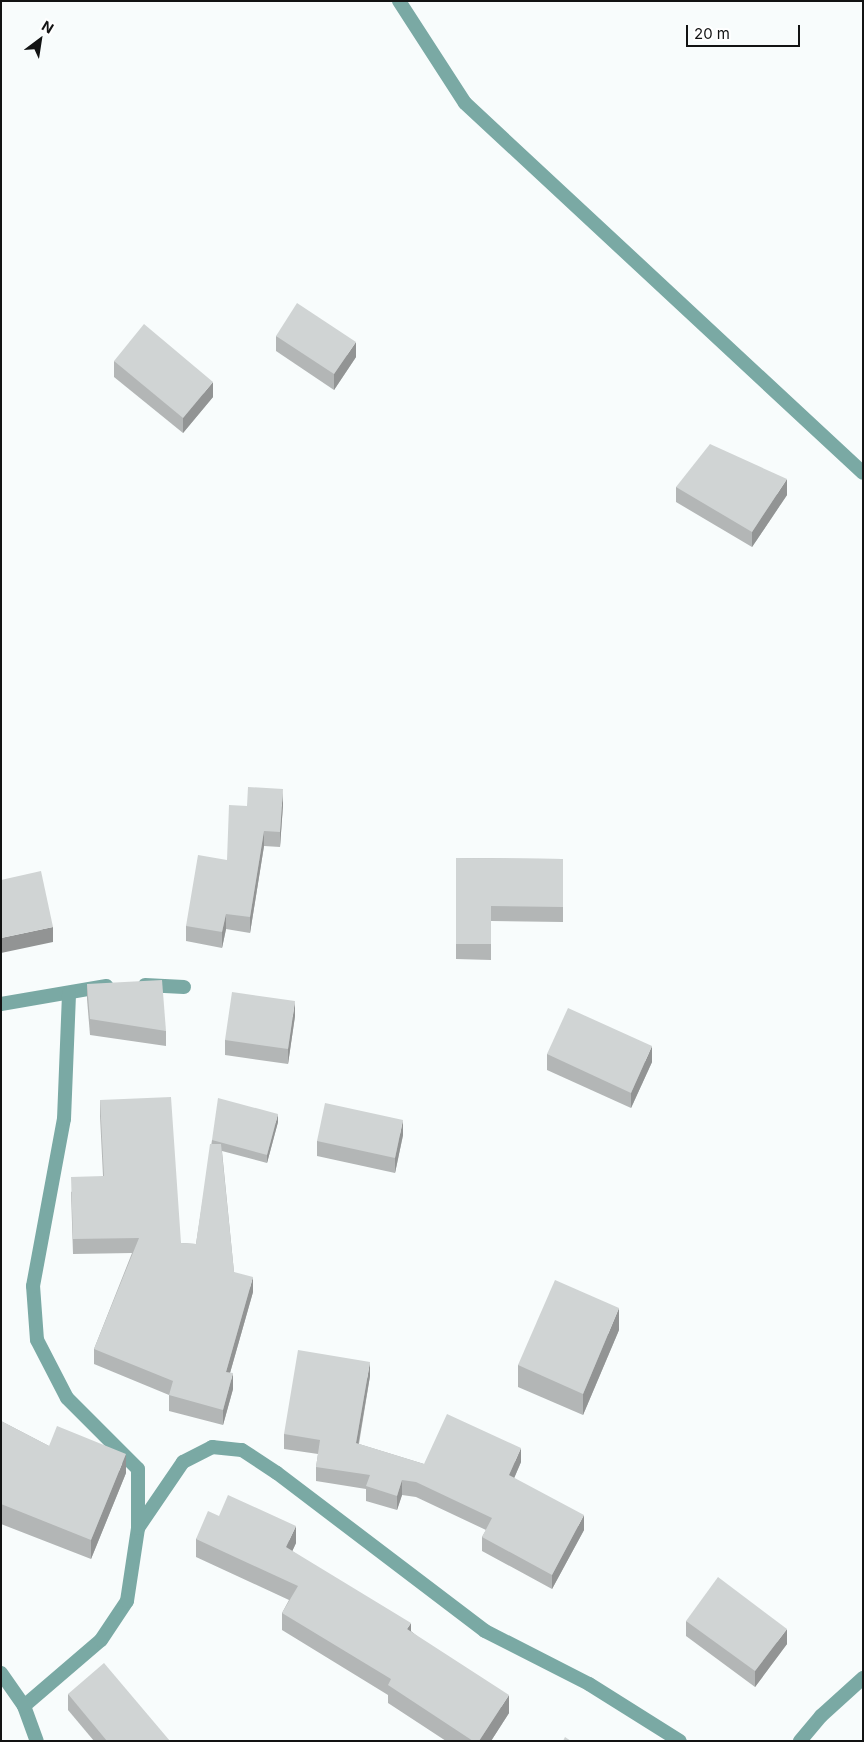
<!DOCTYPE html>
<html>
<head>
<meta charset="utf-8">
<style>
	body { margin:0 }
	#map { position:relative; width:864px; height:1742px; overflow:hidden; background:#f8fcfc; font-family:Inter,sans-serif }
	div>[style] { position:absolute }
	.minor>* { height:14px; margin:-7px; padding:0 7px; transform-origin:7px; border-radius:7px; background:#7aa9a4 }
	.wall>* { inset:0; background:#b3b6b6 }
	.shaded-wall>* { inset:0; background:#929494 }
	.building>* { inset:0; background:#d0d4d4 }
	span { translate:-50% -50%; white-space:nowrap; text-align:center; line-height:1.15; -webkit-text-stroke:4px #fff; paint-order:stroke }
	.frame { position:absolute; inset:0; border:2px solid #121313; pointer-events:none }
	.north { position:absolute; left:15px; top:15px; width:50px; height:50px; -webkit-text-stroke:4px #fff; paint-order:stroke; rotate:31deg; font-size:14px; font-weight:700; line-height:20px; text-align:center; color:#121313 }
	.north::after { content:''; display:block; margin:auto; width:18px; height:22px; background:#121313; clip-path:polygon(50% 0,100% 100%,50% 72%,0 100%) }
	.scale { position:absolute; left:686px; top:25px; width:114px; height:22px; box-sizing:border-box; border:2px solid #121313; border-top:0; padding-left:6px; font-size:15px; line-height:18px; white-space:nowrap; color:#121313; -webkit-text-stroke:4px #fff; paint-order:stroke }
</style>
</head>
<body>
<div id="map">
	<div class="minor">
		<i style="left:399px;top:1px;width:121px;rotate:57.1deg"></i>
		<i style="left:465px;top:103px;width:543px;rotate:42.91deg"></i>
		<i style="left:145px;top:985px;width:39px;rotate:3deg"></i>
		<i style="left:1px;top:1004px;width:107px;rotate:-9.7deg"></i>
		<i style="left:138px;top:1528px;width:80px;rotate:-55.7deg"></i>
		<i style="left:183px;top:1462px;width:33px;rotate:-27deg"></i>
		<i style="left:212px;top:1447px;width:30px;rotate:6deg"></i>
		<i style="left:242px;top:1450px;width:42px;rotate:33.3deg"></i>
		<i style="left:277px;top:1473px;width:261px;rotate:37.2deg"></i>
		<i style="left:485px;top:1631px;width:117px;rotate:27deg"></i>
		<i style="left:589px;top:1684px;width:107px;rotate:32.1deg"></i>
		<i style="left:1px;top:1673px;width:40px;rotate:55.1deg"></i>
		<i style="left:24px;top:1706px;width:37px;rotate:70deg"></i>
		<i style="left:24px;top:1706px;width:101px;rotate:-40.6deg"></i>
		<i style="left:101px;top:1640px;width:47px;rotate:-56.3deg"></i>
		<i style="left:127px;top:1601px;width:74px;rotate:-81.4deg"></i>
		<i style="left:138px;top:1528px;width:59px;rotate:-90deg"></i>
		<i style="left:138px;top:1469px;width:100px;rotate:-135deg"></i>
		<i style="left:67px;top:1398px;width:65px;rotate:-117.3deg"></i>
		<i style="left:37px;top:1340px;width:54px;rotate:-94.2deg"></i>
		<i style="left:33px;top:1286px;width:170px;rotate:-79.5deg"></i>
		<i style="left:64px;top:1119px;width:126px;rotate:-87.7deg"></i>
		<i style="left:800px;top:1741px;width:33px;rotate:-50deg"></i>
		<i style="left:821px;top:1716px;width:57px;rotate:-42.1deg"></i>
	</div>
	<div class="wall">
		<i style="clip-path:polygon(276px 336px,356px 357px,334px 390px,276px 351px)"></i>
		<i style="clip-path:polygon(114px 361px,213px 397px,183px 433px,114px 377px)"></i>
		<i style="clip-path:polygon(676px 487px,787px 495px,752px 547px,676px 502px)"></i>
		<i style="clip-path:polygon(283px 805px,280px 847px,264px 846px,250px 933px,226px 929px,222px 948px,186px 941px,186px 926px,227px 860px)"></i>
		<i style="clip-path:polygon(456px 858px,563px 859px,563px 922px,491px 921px,491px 960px,456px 959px)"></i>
		<i style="clip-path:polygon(87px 984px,166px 1031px,166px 1046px,90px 1035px,87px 999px)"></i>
		<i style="clip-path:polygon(295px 1016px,288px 1064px,225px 1055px,225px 1040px)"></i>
		<i style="clip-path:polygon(547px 1054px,652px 1062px,631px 1108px,547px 1070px)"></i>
		<i style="clip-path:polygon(100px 1100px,181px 1243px,196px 1244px,212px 1140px,278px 1122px,267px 1163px,222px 1151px,234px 1272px,253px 1292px,230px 1373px,233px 1389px,223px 1425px,169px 1411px,169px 1395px,94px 1364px,94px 1349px,132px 1253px,73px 1254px,71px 1192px,103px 1176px,100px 1116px)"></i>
		<i style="clip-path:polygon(403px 1135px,395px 1173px,317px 1156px,317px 1141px)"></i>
		<i style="clip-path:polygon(619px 1330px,583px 1415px,518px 1387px,518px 1365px)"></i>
		<i style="clip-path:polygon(370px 1376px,359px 1444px,424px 1464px,521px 1462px,514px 1478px,584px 1530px,552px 1589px,482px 1551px,482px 1537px,486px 1530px,416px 1497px,402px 1495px,397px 1510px,366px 1501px,366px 1489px,316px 1481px,316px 1467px,318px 1454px,284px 1449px,284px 1434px)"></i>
		<i style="clip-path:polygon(1px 1421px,49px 1446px,126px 1473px,91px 1559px,1px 1524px)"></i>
		<i style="clip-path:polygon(219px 1516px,296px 1543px,292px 1551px,411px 1631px,509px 1713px,491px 1741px,446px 1741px,388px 1703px,388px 1695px,282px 1630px,282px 1613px,289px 1600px,196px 1557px,196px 1539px)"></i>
		<i style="clip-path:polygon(686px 1621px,787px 1644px,755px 1687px,686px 1636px)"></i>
		<i style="clip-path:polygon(68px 1694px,170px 1741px,94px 1741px,68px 1710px)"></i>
	</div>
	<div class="shaded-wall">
		<i style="clip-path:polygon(356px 342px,356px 357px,334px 390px,334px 374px)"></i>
		<i style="clip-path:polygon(213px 382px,213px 397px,183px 433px,183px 418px)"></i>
		<i style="clip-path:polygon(787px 479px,787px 495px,752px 547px,752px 532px)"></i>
		<i style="clip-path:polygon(283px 789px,283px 805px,280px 847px,280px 832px)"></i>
		<i style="clip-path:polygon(264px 831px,264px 846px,250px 933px,250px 917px)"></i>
		<i style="clip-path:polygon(226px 914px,226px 929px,222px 948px,222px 932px)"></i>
		<i style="clip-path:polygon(53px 927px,53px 942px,1px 953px,1px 938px)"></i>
		<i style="clip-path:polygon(295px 1001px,295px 1016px,288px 1064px,288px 1049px)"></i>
		<i style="clip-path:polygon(652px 1046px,652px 1062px,631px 1108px,631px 1093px)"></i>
		<i style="clip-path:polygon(278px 1114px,278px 1122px,267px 1163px,267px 1155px)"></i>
		<i style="clip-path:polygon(403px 1120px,403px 1135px,395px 1173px,395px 1158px)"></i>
		<i style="clip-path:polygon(253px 1277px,253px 1292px,226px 1387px,226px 1372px)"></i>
		<i style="clip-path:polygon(619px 1308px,619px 1330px,583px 1415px,583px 1394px)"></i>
		<i style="clip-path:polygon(370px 1362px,370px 1376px,356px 1457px,356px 1443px)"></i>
		<i style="clip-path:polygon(233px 1373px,233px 1389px,223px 1425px,223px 1410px)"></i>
		<i style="clip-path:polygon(521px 1448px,521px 1462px,509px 1490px,509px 1475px)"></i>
		<i style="clip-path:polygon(126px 1454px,126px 1473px,91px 1559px,91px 1540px)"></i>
		<i style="clip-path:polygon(402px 1480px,402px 1495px,397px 1510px,397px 1496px)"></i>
		<i style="clip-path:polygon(584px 1515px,584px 1530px,552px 1589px,552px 1575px)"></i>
		<i style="clip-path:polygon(296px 1526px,296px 1543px,286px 1565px,286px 1547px)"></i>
		<i style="clip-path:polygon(411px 1623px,411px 1640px,407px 1629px)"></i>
		<i style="clip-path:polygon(787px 1629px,787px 1644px,755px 1687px,755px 1671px)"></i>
		<i style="clip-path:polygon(509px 1695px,509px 1713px,491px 1741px,479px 1741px)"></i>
	</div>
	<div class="building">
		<i style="clip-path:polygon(297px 303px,356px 342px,334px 374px,276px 336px)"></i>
		<i style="clip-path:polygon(144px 324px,213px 382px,183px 418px,114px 361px)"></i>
		<i style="clip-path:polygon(710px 444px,787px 479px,752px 532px,676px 487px)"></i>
		<i style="clip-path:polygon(248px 787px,283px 789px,280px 832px,264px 831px,250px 917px,226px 914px,222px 932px,186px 926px,198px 855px,227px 860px,229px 805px,247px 806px)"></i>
		<i style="clip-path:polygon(456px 858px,563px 859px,563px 907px,491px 906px,491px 944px,456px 944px)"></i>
		<i style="clip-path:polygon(41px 871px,53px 927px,1px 938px,1px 880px)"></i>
		<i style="clip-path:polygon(162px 980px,166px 1031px,90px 1019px,87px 984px)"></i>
		<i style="clip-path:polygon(232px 992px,295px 1001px,288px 1049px,225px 1040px)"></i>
		<i style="clip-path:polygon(568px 1008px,652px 1046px,631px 1093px,547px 1054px)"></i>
		<i style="clip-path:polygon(171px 1097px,181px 1243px,196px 1244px,210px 1144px,221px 1144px,234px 1272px,253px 1277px,226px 1372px,233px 1373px,223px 1410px,169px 1395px,173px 1381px,94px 1349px,139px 1238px,73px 1239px,71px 1177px,104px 1176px,100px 1100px)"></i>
		<i style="clip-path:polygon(218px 1098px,278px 1114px,267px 1155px,212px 1140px)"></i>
		<i style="clip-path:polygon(325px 1103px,403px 1120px,395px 1158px,317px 1141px)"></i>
		<i style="clip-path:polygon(555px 1280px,619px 1308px,583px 1394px,518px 1365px)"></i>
		<i style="clip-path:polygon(298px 1350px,370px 1362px,356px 1443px,424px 1464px,447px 1414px,521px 1448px,509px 1475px,584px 1515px,552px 1575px,482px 1537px,492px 1518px,416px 1482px,402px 1480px,397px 1496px,366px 1486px,370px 1475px,316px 1467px,320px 1440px,284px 1434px)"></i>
		<i style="clip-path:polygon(1px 1421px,49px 1446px,57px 1426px,126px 1454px,91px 1540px,1px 1504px)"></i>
		<i style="clip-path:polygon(228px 1495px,296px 1526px,286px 1547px,411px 1623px,407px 1629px,509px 1695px,479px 1741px,473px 1741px,388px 1685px,391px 1679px,282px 1613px,298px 1586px,196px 1539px,208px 1511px,219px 1516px)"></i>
		<i style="clip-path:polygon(718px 1577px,787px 1629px,755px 1671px,686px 1621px)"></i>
		<i style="clip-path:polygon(104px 1663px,170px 1741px,107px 1741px,68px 1694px)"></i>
		<i style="clip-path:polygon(565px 1737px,571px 1741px,563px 1741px)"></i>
	</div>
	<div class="frame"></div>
	<div class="north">N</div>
	<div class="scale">20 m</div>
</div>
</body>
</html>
